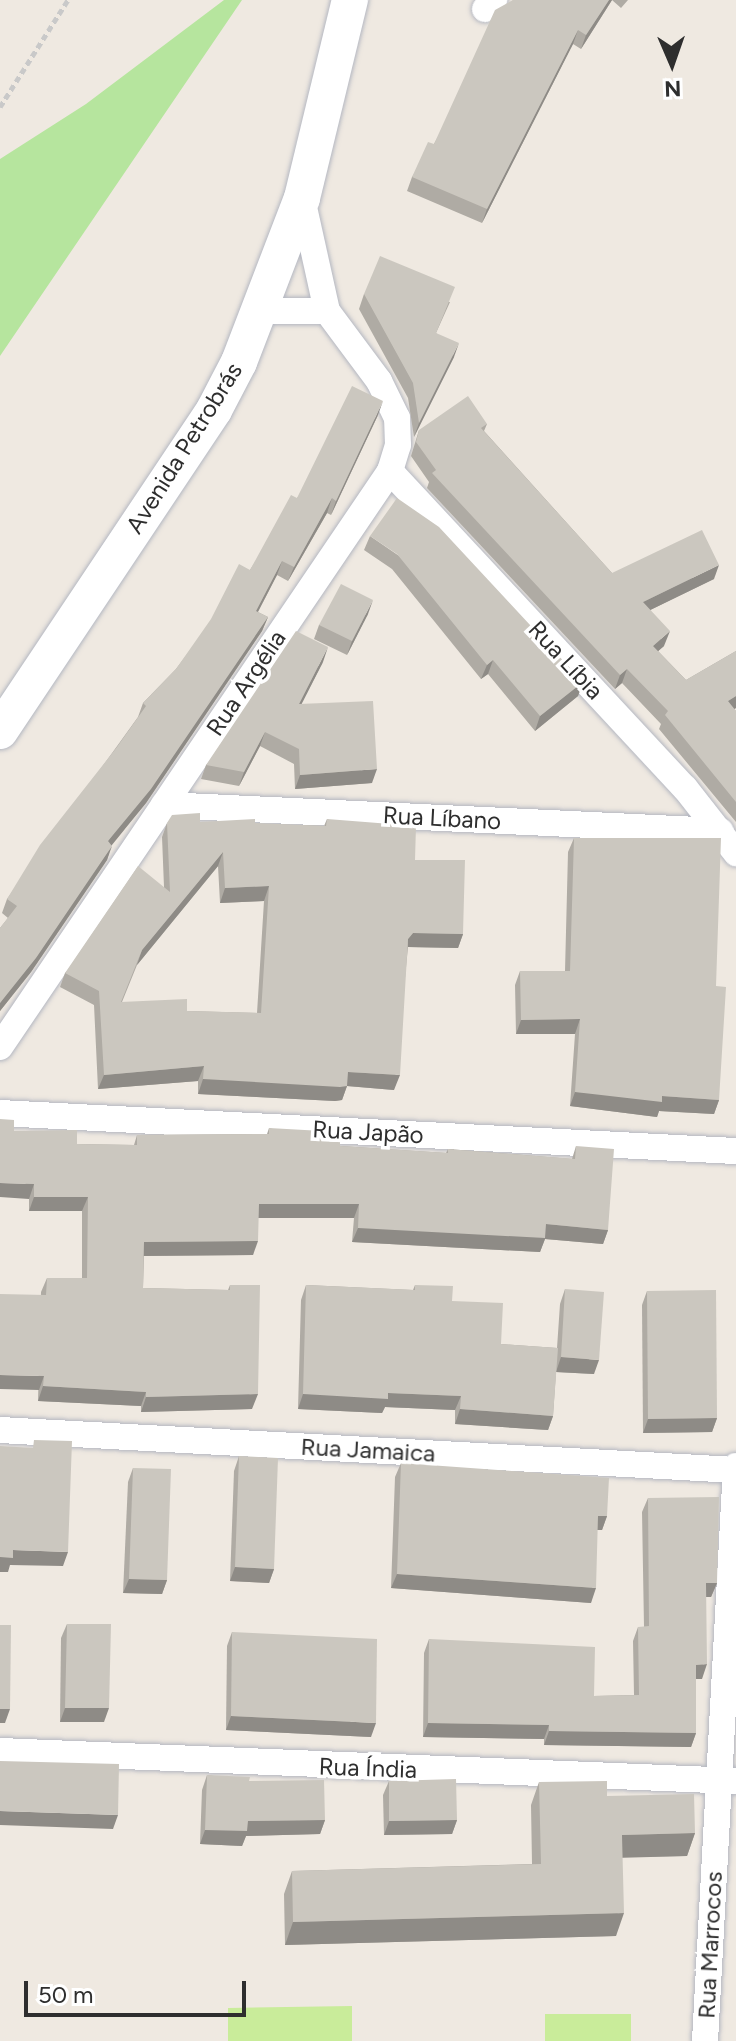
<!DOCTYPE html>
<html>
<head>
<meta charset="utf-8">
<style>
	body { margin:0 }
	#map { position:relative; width:736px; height:2041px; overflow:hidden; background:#efe9e1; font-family:Figtree,sans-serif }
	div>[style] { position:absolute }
	.green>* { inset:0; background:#b6e59e }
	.pitch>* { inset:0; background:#c9ec9a }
	.path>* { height:5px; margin-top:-2.5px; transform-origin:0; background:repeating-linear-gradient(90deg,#c9c9c9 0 6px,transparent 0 10px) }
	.roads { filter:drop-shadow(0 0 2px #b4b7c1) drop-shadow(0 0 2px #b4b7c1) }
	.street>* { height:26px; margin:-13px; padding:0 13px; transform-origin:13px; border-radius:13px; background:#fff }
	.secondary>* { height:36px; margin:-18px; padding:0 18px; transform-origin:18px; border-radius:18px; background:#fff }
	.wall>* { inset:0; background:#afaba4 }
	.shaded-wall>* { inset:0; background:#8e8b86 }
	.building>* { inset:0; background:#cbc7bf }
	span { translate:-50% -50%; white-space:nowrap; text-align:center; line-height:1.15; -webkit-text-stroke:7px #fff; paint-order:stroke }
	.street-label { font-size:24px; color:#2e2e2e }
	.north { position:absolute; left:632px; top:24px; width:80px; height:80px; -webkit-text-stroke:6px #fff; paint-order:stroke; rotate:178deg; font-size:22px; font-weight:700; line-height:32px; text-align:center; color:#2e2e2e }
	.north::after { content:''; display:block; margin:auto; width:28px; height:36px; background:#2e2e2e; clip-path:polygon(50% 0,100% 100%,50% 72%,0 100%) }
	.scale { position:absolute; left:24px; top:1981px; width:222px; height:36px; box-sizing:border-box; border:4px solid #2e2e2e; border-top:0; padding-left:10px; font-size:24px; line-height:28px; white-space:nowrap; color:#2e2e2e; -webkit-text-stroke:6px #fff; paint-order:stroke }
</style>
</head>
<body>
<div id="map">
	<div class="green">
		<i style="clip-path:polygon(224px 0,242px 0,0 356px,0 159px,86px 104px)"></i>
	</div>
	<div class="pitch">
		<i style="clip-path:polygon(352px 2006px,352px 2041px,228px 2041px,228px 2008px)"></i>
		<i style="clip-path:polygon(545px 2014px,631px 2014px,631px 2041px,545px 2041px)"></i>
	</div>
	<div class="path">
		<i style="left:0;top:107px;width:127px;rotate:-57.6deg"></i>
	</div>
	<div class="roads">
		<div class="street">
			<i style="left:485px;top:9px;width:13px;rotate:-45deg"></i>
			<i style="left:260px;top:311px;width:67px"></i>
			<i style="left:390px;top:471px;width:433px;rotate:47.1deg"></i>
			<i style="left:685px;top:788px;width:83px;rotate:51.9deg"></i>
			<i style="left:164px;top:805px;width:557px;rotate:2.68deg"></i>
			<i style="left:0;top:1047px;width:696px;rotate:-55.9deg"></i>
			<i style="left:390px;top:471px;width:27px;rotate:-73deg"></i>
			<i style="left:398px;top:445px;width:27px;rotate:-92deg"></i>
			<i style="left:397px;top:418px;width:41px;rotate:-115.9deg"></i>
			<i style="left:379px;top:381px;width:87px;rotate:-126.6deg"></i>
			<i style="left:327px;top:311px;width:116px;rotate:-102.5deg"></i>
			<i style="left:0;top:1113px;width:737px;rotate:2.96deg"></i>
			<i style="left:0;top:1430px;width:737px;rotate:3.11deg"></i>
			<i style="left:0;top:1751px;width:737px;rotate:2.33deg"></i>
			<i style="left:705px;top:2041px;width:576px;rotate:-86.91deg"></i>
		</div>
		<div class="secondary">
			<i style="left:0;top:731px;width:386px;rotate:-56.3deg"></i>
			<i style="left:214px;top:410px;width:54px;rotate:-62.5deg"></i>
			<i style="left:239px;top:362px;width:176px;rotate:-69deg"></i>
			<i style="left:302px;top:198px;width:204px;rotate:-76.4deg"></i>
		</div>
	</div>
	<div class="wall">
		<i style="clip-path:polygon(513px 0,628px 0,621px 8px,612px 0,581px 49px,573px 44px,482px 223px,407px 191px,412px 177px,434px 144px)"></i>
		<i style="clip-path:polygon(364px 294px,450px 302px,436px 333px,454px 357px,414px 437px,408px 398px,359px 309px)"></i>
		<i style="clip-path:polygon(378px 415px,331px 515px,327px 513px,288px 581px,277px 575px,258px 612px,268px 617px,262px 631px,146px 803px,111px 845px,107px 860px,31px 972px,0 1011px,0 928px,8px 918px,2px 913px,7px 899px,138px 717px,143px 703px,176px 669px,250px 570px,297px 498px)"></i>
		<i style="clip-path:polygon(487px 424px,484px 431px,612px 573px,714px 579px,650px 610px,664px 646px,658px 651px,686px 680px,736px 651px,736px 708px,734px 709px,736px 711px,736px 822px,659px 729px,661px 724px,622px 683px,615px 689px,427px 488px,429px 482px,411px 456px,419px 430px)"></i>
		<i style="clip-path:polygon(370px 536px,583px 682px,578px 696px,535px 731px,488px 674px,481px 679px,392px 569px,364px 550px)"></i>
		<i style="clip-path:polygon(368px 614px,347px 655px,314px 639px,319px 625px)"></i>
		<i style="clip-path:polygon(323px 662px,301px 704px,372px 783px,295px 789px,294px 764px,260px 746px,239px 786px,201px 779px,206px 765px)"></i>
		<i style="clip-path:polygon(evenodd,327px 819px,415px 860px,463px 934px,458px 948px,408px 947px,394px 1090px,347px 1086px,342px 1100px,335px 1101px,198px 1094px,198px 1081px,98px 1089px,94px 1005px,60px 987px,65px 973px,164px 887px,162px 837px,167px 823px,200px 822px,324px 826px,327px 819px,218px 866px,220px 903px,264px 901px,257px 1013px,187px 1011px,122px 1002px,137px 965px,218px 866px)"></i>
		<i style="clip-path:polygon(574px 838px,716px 986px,719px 1100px,714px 1114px,659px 1111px,657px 1117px,570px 1106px,575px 1034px,516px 1034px,515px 985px,520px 971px,565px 971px,568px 852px)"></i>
		<i style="clip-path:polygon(269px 1128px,340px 1146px,446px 1153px,448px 1149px,572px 1159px,576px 1146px,608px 1230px,603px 1244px,545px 1239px,540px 1252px,352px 1242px,354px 1218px,258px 1218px,253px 1255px,144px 1256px,143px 1288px,228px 1290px,230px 1285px,252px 1409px,141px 1412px,141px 1406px,38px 1401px,41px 1292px,47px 1278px,82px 1278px,82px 1211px,29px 1211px,29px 1199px,14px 1131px,77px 1144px,134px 1145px,137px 1135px,267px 1134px)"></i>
		<i style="clip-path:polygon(306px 1285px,413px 1290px,415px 1285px,452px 1301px,501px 1344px,557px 1348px,560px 1304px,565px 1289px,594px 1374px,556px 1372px,553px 1416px,548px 1430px,455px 1424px,455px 1410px,385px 1407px,382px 1413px,298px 1409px,301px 1300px)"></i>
		<i style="clip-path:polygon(647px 1291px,717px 1418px,712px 1432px,643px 1433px,642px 1305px)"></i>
		<i style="clip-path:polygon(239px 1456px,274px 1569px,269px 1583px,230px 1581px,234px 1471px)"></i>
		<i style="clip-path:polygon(401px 1463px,607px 1516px,602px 1530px,597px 1530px,591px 1603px,391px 1588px,395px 1477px)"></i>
		<i style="clip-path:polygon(133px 1468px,167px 1580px,162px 1594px,123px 1593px,128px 1482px)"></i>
		<i style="clip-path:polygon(648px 1498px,717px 1583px,711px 1597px,706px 1597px,702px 1679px,696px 1679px,696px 1733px,691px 1747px,544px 1745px,544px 1739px,423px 1737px,424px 1653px,429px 1639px,594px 1696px,634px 1695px,633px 1641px,638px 1627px,644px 1627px,642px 1512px)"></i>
		<i style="clip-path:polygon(67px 1624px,104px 1722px,60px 1722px,61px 1638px)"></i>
		<i style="clip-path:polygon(232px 1632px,371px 1737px,226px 1730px,227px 1646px)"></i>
		<i style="clip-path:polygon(207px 1775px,249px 1781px,325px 1820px,320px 1834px,246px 1836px,242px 1846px,200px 1844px,202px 1790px)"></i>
		<i style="clip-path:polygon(389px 1781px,457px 1820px,452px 1834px,384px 1835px,383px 1795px)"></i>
		<i style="clip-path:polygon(539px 1782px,607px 1796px,695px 1833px,687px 1856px,622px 1857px,616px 1936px,285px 1945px,284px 1894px,292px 1871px,532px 1864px,531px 1805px)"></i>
	</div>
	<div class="shaded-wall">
		<i style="clip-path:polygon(609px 0,612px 0,581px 49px,586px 35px)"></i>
		<i style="clip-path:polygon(578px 30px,573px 44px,482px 223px,487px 209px)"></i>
		<i style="clip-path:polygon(459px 343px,454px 357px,414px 437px,419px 423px)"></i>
		<i style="clip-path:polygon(383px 401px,378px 415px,331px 515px,336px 501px)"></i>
		<i style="clip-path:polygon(332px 498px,327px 513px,288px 581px,294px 567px)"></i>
		<i style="clip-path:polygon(282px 561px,277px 575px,251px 625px,256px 611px)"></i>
		<i style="clip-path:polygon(719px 565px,714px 579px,638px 616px,643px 602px)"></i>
		<i style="clip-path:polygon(373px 600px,368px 614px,347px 655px,352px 641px)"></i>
		<i style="clip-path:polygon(268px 617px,262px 631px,146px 803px,103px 856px,108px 841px)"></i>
		<i style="clip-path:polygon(670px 631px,664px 646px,648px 660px,653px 646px)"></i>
		<i style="clip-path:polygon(328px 647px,323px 662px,294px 719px,299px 704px)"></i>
		<i style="clip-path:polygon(493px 660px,488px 674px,481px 679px,487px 665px)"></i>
		<i style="clip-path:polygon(627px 669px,622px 683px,615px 689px,620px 675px)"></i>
		<i style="clip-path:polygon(583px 682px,578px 696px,535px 731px,540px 716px)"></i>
		<i style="clip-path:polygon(736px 696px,736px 708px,723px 715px,728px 701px)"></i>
		<i style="clip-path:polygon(265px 732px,260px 746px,239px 786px,244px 772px)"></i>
		<i style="clip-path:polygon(377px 769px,372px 783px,295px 789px,300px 775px)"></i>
		<i style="clip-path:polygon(112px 846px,107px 860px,31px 972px,0 1011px,0 1003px)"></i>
		<i style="clip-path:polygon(223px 852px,218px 866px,137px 965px,142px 950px)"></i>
		<i style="clip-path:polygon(269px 886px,264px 901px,220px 903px,225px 888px)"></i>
		<i style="clip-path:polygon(413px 933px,463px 934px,458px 948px,408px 947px,408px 939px)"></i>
		<i style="clip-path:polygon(580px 1019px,575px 1034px,516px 1034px,521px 1020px)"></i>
		<i style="clip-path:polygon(204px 1066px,198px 1081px,98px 1089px,104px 1075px)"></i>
		<i style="clip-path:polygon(348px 1072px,400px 1075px,394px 1090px,347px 1086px,342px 1100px,335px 1101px,198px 1094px,203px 1079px)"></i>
		<i style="clip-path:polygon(575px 1092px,662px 1096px,719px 1100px,714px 1114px,659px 1111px,657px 1117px,570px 1106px)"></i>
		<i style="clip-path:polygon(0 1183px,34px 1184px,29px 1199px,0 1197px)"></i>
		<i style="clip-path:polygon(34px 1197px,88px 1197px,82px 1211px,29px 1211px)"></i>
		<i style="clip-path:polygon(259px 1204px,359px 1204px,354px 1218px,254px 1218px)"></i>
		<i style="clip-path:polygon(546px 1224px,608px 1230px,603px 1244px,545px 1239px,540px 1252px,352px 1242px,358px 1228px)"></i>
		<i style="clip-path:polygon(258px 1241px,253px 1255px,139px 1256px,144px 1242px)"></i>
		<i style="clip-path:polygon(561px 1357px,599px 1360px,594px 1374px,556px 1372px)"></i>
		<i style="clip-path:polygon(0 1375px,44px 1376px,39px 1390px,0 1389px)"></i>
		<i style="clip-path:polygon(43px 1386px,146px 1392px,141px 1406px,38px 1401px)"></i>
		<i style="clip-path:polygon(388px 1393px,461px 1396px,455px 1410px,385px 1407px,382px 1413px,298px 1409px,303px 1394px)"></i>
		<i style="clip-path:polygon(258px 1394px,252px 1409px,141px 1412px,146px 1397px)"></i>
		<i style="clip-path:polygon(460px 1409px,553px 1416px,548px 1430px,455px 1424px)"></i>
		<i style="clip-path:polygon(717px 1418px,712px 1432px,643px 1433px,648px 1419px)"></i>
		<i style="clip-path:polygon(598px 1516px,607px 1516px,602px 1530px,592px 1530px)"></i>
		<i style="clip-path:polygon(13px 1550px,68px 1552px,63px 1566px,10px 1565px,8px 1572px,0 1572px,0 1557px)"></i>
		<i style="clip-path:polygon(235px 1567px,274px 1569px,269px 1583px,230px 1581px)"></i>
		<i style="clip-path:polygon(397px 1574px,596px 1588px,591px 1603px,391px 1588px)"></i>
		<i style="clip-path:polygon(129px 1579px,167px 1580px,162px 1594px,123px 1593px)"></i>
		<i style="clip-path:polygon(706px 1583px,717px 1583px,711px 1597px,701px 1597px)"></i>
		<i style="clip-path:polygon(707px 1664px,702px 1679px,690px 1679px,696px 1665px)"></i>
		<i style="clip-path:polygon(65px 1708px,109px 1708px,104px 1722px,60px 1722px)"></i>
		<i style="clip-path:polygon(0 1709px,10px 1709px,5px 1723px,0 1723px)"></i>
		<i style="clip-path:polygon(231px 1716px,376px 1723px,371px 1737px,226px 1730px)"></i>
		<i style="clip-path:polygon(428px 1723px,549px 1725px,544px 1739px,423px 1737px)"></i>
		<i style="clip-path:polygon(549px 1731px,696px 1733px,691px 1747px,544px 1745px)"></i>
		<i style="clip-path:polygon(0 1811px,118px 1815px,113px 1829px,0 1825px)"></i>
		<i style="clip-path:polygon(325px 1820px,320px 1834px,246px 1836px,242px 1846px,200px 1844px,205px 1830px,248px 1821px)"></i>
		<i style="clip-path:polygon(457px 1820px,452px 1834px,384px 1835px,389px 1821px)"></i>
		<i style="clip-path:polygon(695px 1833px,687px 1856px,614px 1858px,622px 1835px)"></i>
		<i style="clip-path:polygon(624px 1913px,616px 1936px,285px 1945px,293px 1922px)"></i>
	</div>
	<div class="building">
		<i style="clip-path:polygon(513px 0,609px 0,586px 35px,578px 30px,487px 209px,412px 177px,428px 142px,434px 144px,495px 10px)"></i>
		<i style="clip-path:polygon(380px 256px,455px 287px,436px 333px,459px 343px,419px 423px,413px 383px,364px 294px)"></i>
		<i style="clip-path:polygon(352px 386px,383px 401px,336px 501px,332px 498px,294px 567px,282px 561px,256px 611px,268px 617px,151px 789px,108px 841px,112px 846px,36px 958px,0 1003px,0 928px,17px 906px,7px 899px,40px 845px,117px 747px,146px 706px,143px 703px,176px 669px,211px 619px,239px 564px,250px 570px,291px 495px,297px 498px)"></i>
		<i style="clip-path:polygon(468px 396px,487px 424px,481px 428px,612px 573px,702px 530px,719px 565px,643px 602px,670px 631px,653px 646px,686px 680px,736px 651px,736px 696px,728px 701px,736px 711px,736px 802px,665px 715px,668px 711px,627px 669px,620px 675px,432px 473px,436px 470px,416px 442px,419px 430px)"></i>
		<i style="clip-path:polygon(397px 498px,439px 527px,583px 682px,540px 716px,493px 660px,487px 665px,397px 554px,370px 536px)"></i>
		<i style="clip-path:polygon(341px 584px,373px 600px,352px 641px,319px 625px)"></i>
		<i style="clip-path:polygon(296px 631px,328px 647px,299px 704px,373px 701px,377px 769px,300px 775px,299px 749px,265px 732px,244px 772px,206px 765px)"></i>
		<i style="clip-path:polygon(evenodd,200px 813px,200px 822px,255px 819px,255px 823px,326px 826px,327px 819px,416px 826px,415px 860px,465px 860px,463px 934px,413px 933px,408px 939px,400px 1075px,348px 1072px,347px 1086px,340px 1087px,203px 1079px,204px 1066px,104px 1075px,99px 991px,65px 973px,138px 866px,170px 892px,167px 823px,172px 815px,200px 813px,223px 852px,225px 888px,269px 886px,261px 1013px,187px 1011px,187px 999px,121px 1002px,142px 950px,223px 852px)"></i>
		<i style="clip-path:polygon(574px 838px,721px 838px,716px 986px,726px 987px,719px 1100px,662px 1096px,662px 1102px,575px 1092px,580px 1019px,521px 1020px,520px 971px,570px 971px)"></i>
		<i style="clip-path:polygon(0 1119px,14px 1120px,14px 1131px,77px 1130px,77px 1144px,137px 1145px,137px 1135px,269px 1134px,269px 1128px,340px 1132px,340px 1146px,448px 1153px,448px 1149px,575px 1159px,576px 1146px,614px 1149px,608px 1230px,546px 1224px,545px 1238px,358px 1228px,359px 1204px,259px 1204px,258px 1241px,144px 1242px,143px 1288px,230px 1290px,230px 1285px,260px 1285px,258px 1394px,146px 1397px,146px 1392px,43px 1386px,44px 1376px,0 1375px,0 1294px,46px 1295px,47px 1278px,87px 1278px,88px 1197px,34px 1197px,34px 1184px,0 1183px)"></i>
		<i style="clip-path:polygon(306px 1285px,415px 1290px,415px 1285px,453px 1286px,452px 1301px,503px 1303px,501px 1344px,558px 1348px,553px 1416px,460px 1409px,461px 1396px,388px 1393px,388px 1399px,303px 1394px)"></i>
		<i style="clip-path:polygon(565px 1289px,604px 1292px,599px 1360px,561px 1357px)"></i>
		<i style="clip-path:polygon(716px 1290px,717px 1418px,648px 1419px,647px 1291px)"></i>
		<i style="clip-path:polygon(34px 1440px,72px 1441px,68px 1552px,13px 1550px,13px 1558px,0 1557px,0 1446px,33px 1448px)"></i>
		<i style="clip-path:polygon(239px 1456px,278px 1458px,274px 1569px,235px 1567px)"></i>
		<i style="clip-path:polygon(401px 1463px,609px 1478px,607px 1516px,598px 1516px,596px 1588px,397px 1574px)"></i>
		<i style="clip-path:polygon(133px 1468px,171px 1469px,167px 1580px,129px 1579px)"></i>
		<i style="clip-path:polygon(719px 1497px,717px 1583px,706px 1583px,707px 1664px,696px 1665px,696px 1733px,549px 1731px,549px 1725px,428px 1723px,429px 1639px,595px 1647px,594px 1696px,639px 1695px,638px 1627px,649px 1626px,648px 1498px)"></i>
		<i style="clip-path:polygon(67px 1624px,111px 1624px,109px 1708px,65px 1708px)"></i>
		<i style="clip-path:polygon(0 1625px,11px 1625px,10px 1709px,0 1709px)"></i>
		<i style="clip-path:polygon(232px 1632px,377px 1639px,376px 1723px,231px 1716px)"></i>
		<i style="clip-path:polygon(0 1761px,119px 1764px,118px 1815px,0 1811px)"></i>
		<i style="clip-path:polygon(207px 1775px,250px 1777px,249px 1781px,324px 1780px,325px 1820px,248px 1821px,247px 1831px,205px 1830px)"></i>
		<i style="clip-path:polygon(456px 1779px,457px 1820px,389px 1821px,389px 1781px)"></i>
		<i style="clip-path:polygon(607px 1781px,607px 1796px,694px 1794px,695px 1833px,622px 1835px,624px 1913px,293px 1922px,292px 1871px,541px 1864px,539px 1782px)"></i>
	</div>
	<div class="street-label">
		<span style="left:184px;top:448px;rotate:-58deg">Avenida Petrobrás</span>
		<span style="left:566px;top:660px;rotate:47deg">Rua Líbia</span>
		<span style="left:246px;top:683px;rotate:-56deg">Rua Argélia</span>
		<span style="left:442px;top:818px;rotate:3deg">Rua Líbano</span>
		<span style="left:368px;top:1132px;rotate:3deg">Rua Japão</span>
		<span style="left:368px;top:1450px;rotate:3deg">Rua Jamaica</span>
		<span style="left:368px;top:1768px;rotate:2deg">Rua Índia</span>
		<span style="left:710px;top:1945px;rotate:-87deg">Rua Marrocos</span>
	</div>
	<div class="north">N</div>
	<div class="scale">50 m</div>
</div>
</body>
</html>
